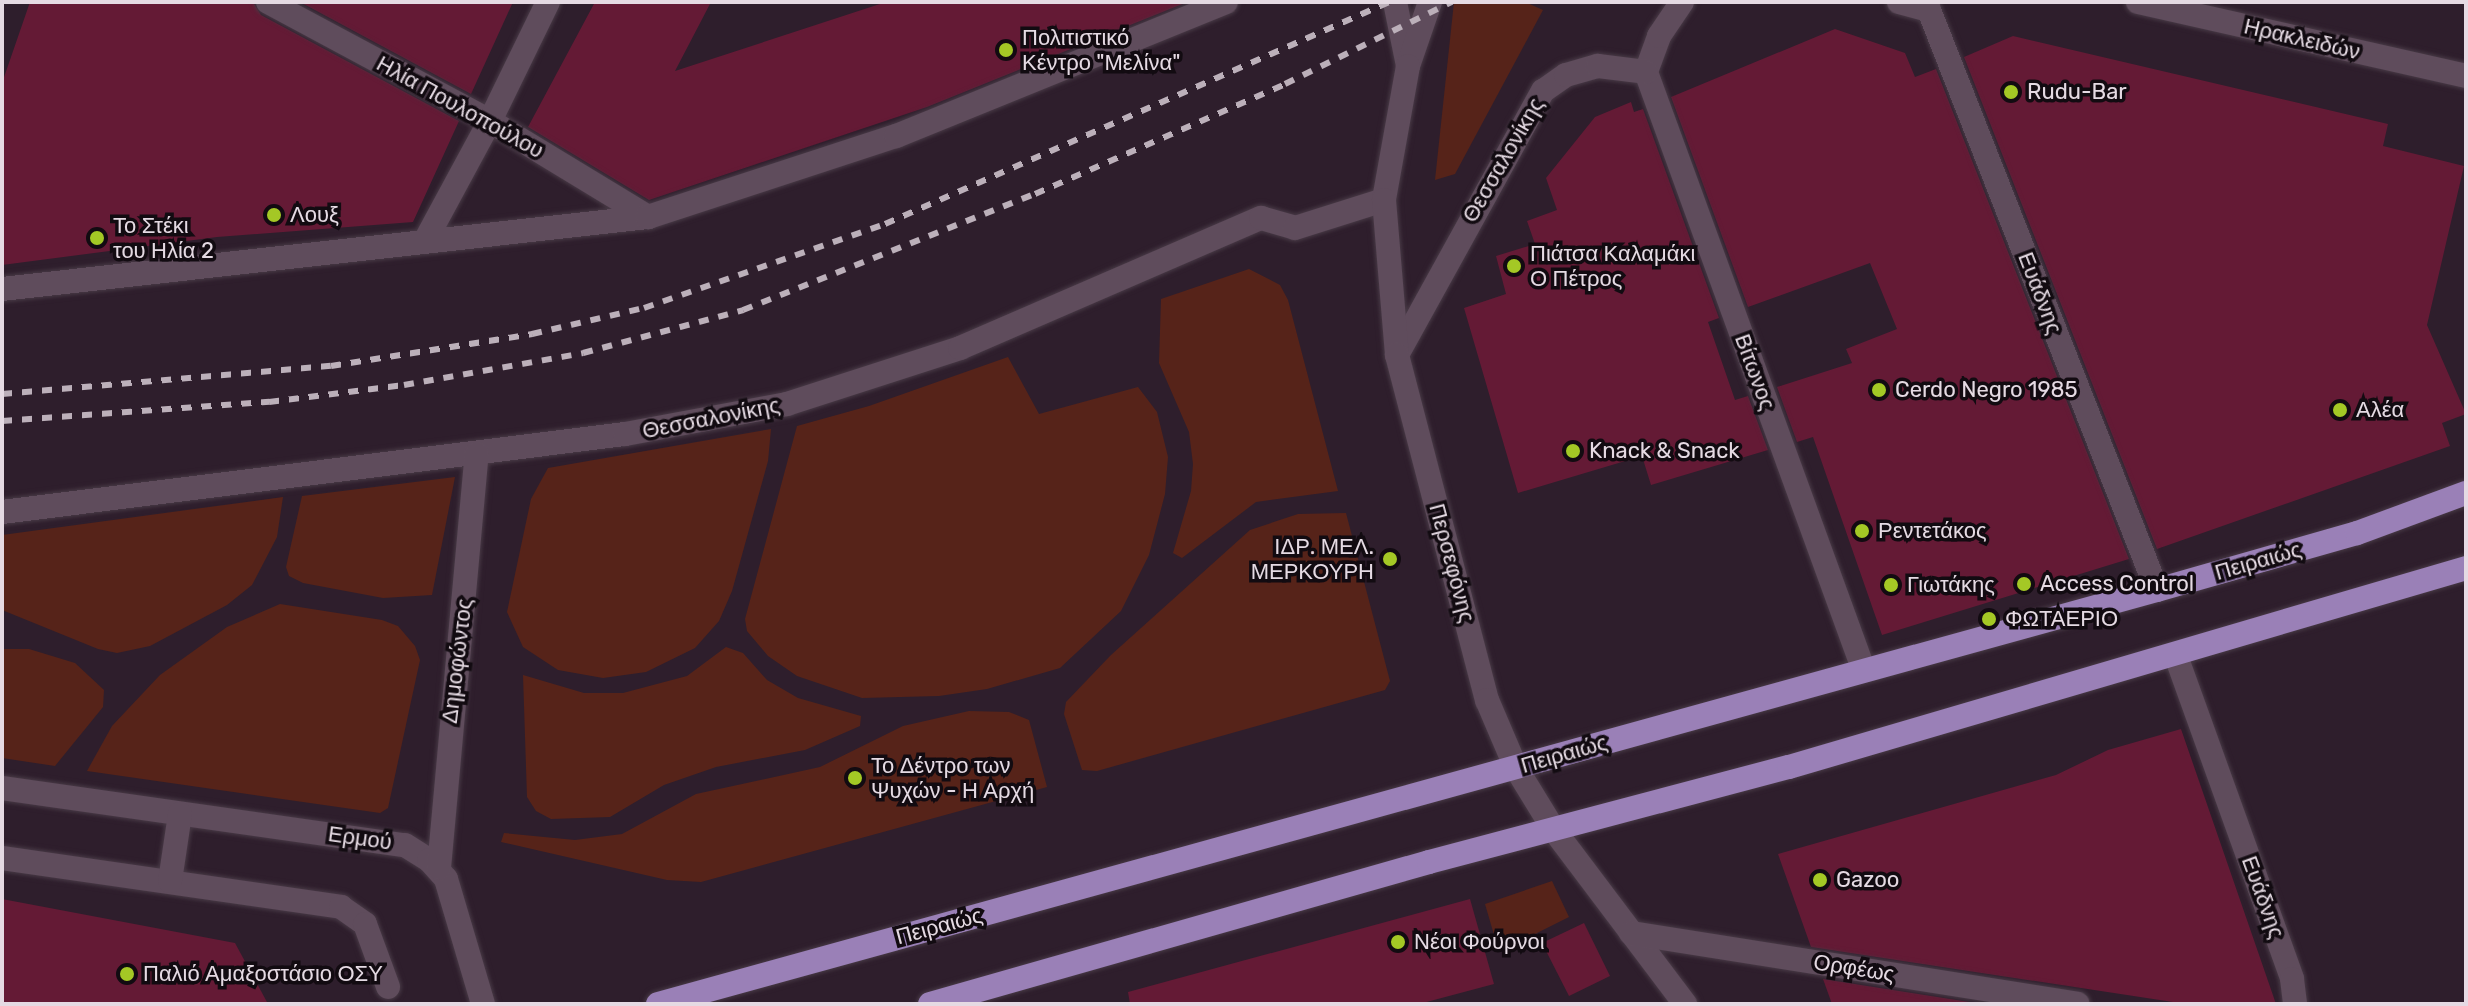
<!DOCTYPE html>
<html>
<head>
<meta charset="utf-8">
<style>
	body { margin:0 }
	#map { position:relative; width:2468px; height:1006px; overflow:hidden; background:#2e1e2c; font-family:Rubik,sans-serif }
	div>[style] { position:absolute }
	.green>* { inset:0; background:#562319 }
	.building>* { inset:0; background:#641a35 }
	.roads { filter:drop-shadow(0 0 2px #483a46) drop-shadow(0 0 2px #483a46) }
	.street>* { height:24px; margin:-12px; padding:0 12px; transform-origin:12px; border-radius:12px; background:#5f4c5c }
	.secondary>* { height:24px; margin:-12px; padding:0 12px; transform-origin:12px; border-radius:12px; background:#5f4c5c }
	.primary>* { height:24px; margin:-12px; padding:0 12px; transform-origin:12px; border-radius:12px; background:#9a80b7 }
	.rail>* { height:6px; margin-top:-3px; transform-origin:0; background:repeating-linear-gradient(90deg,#bcb0ba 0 10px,transparent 0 20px) }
	.dots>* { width:22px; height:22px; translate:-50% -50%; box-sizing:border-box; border:4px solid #120b11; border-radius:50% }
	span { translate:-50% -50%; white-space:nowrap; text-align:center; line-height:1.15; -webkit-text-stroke:7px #120b11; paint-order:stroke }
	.poi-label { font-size:22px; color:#e5dae3 }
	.left { translate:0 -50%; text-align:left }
	.right { translate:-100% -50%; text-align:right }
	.street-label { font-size:22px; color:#e5dae3 }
	.frame { position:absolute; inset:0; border:4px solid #e5dae3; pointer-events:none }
</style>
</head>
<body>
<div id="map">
	<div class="green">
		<i style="clip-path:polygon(1454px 2px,1525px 2px,1543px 10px,1455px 174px,1435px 180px)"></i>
		<i style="clip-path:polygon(1249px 269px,1280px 285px,1288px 300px,1338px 491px,1256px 502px,1182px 558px,1173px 553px,1191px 491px,1193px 464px,1189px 432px,1159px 363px,1161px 299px)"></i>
		<i style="clip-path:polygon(1008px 357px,1039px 414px,1138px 387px,1157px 412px,1168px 457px,1165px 494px,1149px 555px,1121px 611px,1060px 668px,987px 689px,939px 696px,862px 698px,797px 676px,768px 656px,747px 631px,745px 619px,797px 426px,869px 406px)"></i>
		<i style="clip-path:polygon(771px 429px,768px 461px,732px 591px,719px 621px,695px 648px,646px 672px,603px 678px,558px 670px,523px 647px,507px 612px,531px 499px,548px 468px)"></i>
		<i style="clip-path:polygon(455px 477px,432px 595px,383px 598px,303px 583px,289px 576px,286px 567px,302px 496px)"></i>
		<i style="clip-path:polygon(283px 497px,277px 537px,252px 585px,227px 605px,150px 646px,117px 653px,98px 649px,2px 610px,2px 535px)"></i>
		<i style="clip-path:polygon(1346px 513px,1390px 681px,1385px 690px,1097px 771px,1082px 770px,1064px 714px,1066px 702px,1111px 655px,1250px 530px,1298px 514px)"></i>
		<i style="clip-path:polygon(280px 604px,382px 620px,398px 626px,415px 646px,420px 660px,388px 808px,380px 813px,87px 771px,112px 726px,160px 675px,227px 627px)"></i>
		<i style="clip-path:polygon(726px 647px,743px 653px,767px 680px,798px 698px,861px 716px,860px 726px,805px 750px,716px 767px,664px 785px,610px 817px,551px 819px,536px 811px,527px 797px,523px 675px,584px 693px,623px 693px,687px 676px)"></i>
		<i style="clip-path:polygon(2px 649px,29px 649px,75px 663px,104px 690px,103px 707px,55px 766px,2px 758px)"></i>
		<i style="clip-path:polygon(969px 711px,1009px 712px,1029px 720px,1047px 787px,701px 882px,667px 880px,501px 842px,504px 833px,575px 840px,622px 834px,696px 794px,820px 767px,903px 726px)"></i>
		<i style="clip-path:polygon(1552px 881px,1569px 917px,1499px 952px,1485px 904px)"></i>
	</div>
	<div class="building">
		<i style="clip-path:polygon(30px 2px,253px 2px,261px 15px,459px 121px,413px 222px,217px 237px,2px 265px,2px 83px)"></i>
		<i style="clip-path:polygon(300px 2px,513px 2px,471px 94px)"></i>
		<i style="clip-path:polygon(595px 2px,711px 2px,675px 71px,886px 2px,1185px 3px,927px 107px,649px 200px,528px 127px)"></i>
		<i style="clip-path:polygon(1835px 29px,1905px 53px,1915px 77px,1936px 69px,2129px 559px,1882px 635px,1813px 437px,1797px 442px,1777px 387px,1852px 363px,1846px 349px,1897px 329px,1870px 263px,1748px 307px,1671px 97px)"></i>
		<i style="clip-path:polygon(2013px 36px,2388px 124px,2383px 146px,2464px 166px,2427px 325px,2466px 414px,2442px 423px,2450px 446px,2157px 549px,1964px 57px)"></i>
		<i style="clip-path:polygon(1631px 102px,1634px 112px,1643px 109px,1719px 318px,1708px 322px,1735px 400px,1748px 396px,1768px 450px,1651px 485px,1642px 456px,1518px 493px,1464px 308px,1506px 294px,1496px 256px,1535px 244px,1527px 221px,1557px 210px,1546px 178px,1595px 117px)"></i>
		<i style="clip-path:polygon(2181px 729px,2276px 1004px,2186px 1004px,1811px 947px,1778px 854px,2056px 775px,2108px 750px)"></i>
		<i style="clip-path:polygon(2px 899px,235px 943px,268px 1004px,2px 1004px)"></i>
		<i style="clip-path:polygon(1470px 899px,1494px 984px,1419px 1004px,1130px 1004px,1128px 992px)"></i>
		<i style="clip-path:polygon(1584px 923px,1610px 976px,1569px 996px,1542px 943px)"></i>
		<i style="clip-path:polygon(1823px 979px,1982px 1004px,1832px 1004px)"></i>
	</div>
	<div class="roads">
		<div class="street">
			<i style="left:1899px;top:2px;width:31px;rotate:15deg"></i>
			<i style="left:1929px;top:10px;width:623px;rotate:68.54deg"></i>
			<i style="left:1646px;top:72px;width:637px;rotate:70deg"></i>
			<i style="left:1646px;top:72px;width:38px;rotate:-70deg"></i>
			<i style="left:1659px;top:36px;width:41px;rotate:-55.9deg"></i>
			<i style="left:425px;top:241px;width:136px;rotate:-61.6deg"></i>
			<i style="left:490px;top:121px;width:185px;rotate:31.3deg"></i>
			<i style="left:2px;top:289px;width:650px;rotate:-6.36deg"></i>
			<i style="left:648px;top:217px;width:261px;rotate:-18.1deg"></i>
			<i style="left:896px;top:136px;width:356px;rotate:-22.1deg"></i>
			<i style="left:1397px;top:355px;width:302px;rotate:-61.1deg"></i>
			<i style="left:1543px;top:91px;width:28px;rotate:-35deg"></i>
			<i style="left:1566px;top:75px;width:33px;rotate:-16deg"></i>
			<i style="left:1598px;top:66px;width:48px;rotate:7.1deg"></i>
			<i style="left:2px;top:512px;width:628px;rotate:-7.14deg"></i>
			<i style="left:625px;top:434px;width:165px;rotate:-10.5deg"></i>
			<i style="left:787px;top:404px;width:182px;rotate:-17.9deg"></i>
			<i style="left:960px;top:348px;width:328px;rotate:-23.4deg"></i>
			<i style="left:1261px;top:218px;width:35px;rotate:16deg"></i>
			<i style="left:1295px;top:228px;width:93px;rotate:-17.5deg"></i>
			<i style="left:2176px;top:656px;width:343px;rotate:70.2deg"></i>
			<i style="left:2292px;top:979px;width:25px;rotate:83deg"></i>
			<i style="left:2px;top:788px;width:407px;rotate:8.1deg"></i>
			<i style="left:405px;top:845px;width:28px;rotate:32deg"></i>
			<i style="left:429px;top:860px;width:25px;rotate:48deg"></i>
			<i style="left:446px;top:879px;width:130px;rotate:73.5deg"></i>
			<i style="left:1554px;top:830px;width:218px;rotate:53deg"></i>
			<i style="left:2px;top:858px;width:343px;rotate:8.2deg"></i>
			<i style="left:341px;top:907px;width:29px;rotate:35deg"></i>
			<i style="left:365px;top:924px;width:67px;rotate:69.9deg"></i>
			<i style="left:439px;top:868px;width:416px;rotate:-84.8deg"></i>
			<i style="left:170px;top:881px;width:68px;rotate:-81.5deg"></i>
			<i style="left:1631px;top:933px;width:452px;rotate:9deg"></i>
		</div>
		<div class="secondary">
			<i style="left:268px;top:2px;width:252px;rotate:28.2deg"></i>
			<i style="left:490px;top:121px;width:132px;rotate:-64deg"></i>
			<i style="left:1395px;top:2px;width:65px;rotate:78.5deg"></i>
			<i style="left:1430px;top:2px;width:68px;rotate:109deg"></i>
			<i style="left:1408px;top:66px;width:136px;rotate:100.2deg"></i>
			<i style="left:1384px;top:200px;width:156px;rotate:85.2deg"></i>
			<i style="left:1397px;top:355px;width:357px;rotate:75.4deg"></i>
			<i style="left:1487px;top:700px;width:74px;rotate:66.9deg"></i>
			<i style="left:1516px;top:768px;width:73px;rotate:58.5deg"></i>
			<i style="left:2138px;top:2px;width:336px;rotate:12.7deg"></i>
		</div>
		<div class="primary">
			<i style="left:658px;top:1004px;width:1555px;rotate:-15.44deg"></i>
			<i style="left:2157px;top:590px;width:208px;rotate:-15.9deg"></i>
			<i style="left:2357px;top:533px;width:116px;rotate:-20.2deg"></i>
			<i style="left:930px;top:1004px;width:519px;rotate:-15.88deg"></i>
			<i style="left:1429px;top:862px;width:372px;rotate:-14.8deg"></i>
			<i style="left:1789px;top:767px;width:706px;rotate:-16.38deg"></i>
		</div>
	</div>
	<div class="rail">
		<i style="left:2px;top:394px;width:330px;rotate:-4.9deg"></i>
		<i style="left:331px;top:366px;width:204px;rotate:-9deg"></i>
		<i style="left:532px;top:334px;width:115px;rotate:-13.1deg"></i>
		<i style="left:644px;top:308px;width:255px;rotate:-19.2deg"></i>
		<i style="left:885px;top:224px;width:551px;rotate:-23.77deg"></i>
		<i style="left:2px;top:421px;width:268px;rotate:-4.1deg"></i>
		<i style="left:269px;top:402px;width:136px;rotate:-7.2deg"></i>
		<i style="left:404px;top:385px;width:182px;rotate:-10.1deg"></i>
		<i style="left:583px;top:353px;width:166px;rotate:-15deg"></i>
		<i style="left:743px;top:310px;width:314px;rotate:-21.7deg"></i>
		<i style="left:1035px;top:194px;width:273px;rotate:-23.7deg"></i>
		<i style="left:1285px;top:84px;width:186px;rotate:-26.2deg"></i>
	</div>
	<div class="dots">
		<i style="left:1006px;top:50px;background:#a4c825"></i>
		<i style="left:2011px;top:92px;background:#a4c825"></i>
		<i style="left:274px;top:215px;background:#a4c825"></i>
		<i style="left:97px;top:238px;background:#a4c825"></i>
		<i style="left:1514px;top:266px;background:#a4c825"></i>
		<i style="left:1879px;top:390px;background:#a4c825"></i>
		<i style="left:2340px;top:410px;background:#a4c825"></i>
		<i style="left:1573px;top:451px;background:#a4c825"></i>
		<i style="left:1862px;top:531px;background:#a4c825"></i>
		<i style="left:1390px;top:559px;background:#a4c825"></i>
		<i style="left:2024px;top:584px;background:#a4c825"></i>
		<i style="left:1891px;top:585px;background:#a4c825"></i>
		<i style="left:1989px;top:619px;background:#a4c825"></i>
		<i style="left:855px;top:778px;background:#a4c825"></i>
		<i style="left:1820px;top:880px;background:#a4c825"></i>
		<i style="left:1398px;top:942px;background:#a4c825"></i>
		<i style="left:127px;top:974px;background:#a4c825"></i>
	</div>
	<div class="poi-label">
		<span class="left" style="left:1022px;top:50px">Πολιτιστικό<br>Κέντρο "Μελίνα"</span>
		<span class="left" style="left:2027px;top:92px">Rudu-Bar</span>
		<span class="left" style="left:290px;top:215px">Λουξ</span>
		<span class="left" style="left:113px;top:238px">Το Στέκι<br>του Ηλία 2</span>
		<span class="left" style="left:1530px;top:266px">Πιάτσα Καλαμάκι<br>Ο Πέτρος</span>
		<span class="left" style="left:1895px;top:390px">Cerdo Negro 1985</span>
		<span class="left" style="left:2356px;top:410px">Αλέα</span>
		<span class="left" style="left:1589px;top:451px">Knack &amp; Snack</span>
		<span class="left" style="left:1878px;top:531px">Ρεντετάκος</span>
		<span class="right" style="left:1374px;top:559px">ΙΔΡ. ΜΕΛ.<br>ΜΕΡΚΟΥΡΗ</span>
		<span class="left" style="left:2040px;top:584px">Access Control</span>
		<span class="left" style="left:1907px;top:585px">Γιωτάκης</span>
		<span class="left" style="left:2005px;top:619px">ΦΩΤΑΕΡΙΟ</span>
		<span class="left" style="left:871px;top:778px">Το Δέντρο των<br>Ψυχών - Η Αρχή</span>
		<span class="left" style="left:1836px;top:880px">Gazoo</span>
		<span class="left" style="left:1414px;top:942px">Νέοι Φούρνοι</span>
		<span class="left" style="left:143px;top:974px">Παλιό Αμαξοστάσιο ΟΣΥ</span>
	</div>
	<div class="street-label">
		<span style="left:2302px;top:39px;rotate:13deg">Ηρακλειδών</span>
		<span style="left:460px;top:107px;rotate:29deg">Ηλία Πουλοπούλου</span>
		<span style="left:1503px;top:160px;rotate:-60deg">Θεσσαλονίκης</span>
		<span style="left:2040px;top:293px;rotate:69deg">Ευάδνης</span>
		<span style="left:1755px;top:372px;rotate:70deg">Βίτωνος</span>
		<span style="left:711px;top:418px;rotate:-11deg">Θεσσαλονίκης</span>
		<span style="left:2258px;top:561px;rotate:-16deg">Πειραιώς</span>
		<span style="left:1452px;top:563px;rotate:75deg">Περσεφόνης</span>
		<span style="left:457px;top:661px;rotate:-83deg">Δημοφώντος</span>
		<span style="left:1564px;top:754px;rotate:-16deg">Πειραιώς</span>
		<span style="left:360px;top:838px;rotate:8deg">Ερμού</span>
		<span style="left:2263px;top:897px;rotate:70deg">Ευάδνης</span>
		<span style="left:939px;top:926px;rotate:-15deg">Πειραιώς</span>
		<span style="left:1854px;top:968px;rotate:9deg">Ορφέως</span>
	</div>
	<div class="frame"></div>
</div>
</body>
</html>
